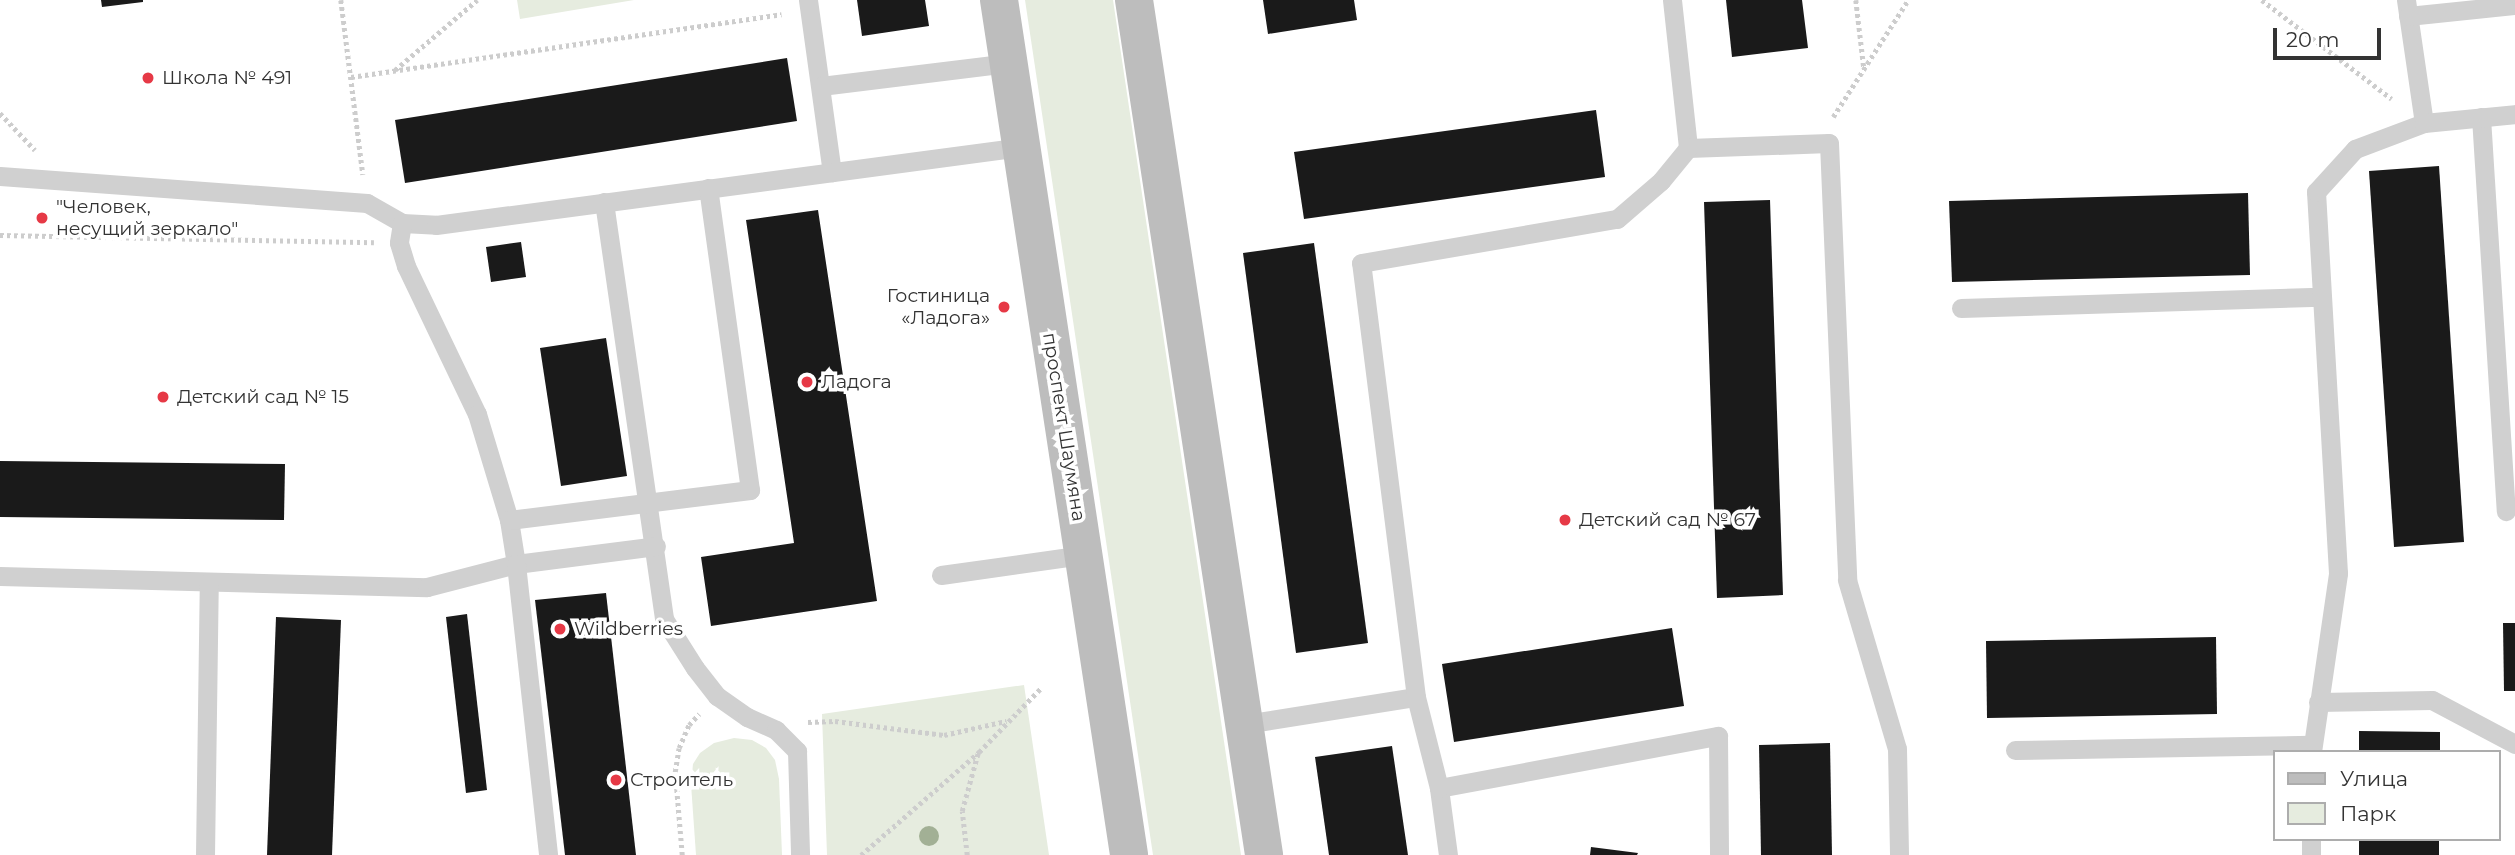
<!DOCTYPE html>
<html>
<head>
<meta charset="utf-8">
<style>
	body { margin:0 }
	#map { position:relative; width:2515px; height:855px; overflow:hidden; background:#fff; font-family:Montserrat,sans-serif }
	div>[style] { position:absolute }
	.green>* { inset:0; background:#e6ecdf }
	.building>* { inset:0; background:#1a1a1a }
	.path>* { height:4.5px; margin-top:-2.25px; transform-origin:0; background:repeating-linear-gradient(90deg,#cdcdcd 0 3.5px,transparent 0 7px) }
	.lane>* { height:19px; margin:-9.5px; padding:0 9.5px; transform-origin:9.5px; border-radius:9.5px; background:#d0d0d0 }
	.secondary>* { height:38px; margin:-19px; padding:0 19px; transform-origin:19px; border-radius:19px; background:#bdbdbd }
	.trees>* { width:20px; height:20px; margin:-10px; border-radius:50%; background:#a2b095 }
	.dots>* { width:19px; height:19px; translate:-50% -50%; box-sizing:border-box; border:4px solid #fff; border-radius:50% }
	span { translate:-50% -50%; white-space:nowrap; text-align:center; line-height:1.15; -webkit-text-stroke:7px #fff; paint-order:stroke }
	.poi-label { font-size:19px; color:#333 }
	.left { translate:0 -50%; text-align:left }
	.right { translate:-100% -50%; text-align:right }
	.street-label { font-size:19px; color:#333 }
	.legend { position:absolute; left:2273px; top:750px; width:228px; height:91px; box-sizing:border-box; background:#fff; border:2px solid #adadad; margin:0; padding:9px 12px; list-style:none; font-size:21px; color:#333 }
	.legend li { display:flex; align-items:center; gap:14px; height:35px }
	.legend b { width:35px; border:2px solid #adadad }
	.scale { position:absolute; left:2273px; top:28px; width:108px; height:32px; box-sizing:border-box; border:4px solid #333; border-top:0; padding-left:9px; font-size:21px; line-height:24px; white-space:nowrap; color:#333; -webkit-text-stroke:5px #fff; paint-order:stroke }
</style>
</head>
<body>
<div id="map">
	<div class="green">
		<i style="clip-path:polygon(517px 0,634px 0,520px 19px)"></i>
		<i style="clip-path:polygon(1025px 0,1113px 0,1241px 855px,1153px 855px)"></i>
		<i style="clip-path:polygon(1024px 685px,1049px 855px,827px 855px,822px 714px)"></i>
		<i style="clip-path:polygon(734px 738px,752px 740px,766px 748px,775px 760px,779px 779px,782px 855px,696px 855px,691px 784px,693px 764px,700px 753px,714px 743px)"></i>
	</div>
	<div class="building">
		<i style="clip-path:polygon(101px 0,143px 0,143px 2px,102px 7px)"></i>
		<i style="clip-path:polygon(857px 0,925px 0,929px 26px,862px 36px)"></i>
		<i style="clip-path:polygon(1263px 0,1354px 0,1357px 20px,1268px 34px)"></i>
		<i style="clip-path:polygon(1726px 0,1802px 0,1808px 48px,1732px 57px)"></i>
		<i style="clip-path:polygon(787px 58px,797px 121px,405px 183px,395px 120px)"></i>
		<i style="clip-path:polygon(1596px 110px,1605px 177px,1304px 219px,1294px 152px)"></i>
		<i style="clip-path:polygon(2439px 166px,2464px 542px,2394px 547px,2369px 171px)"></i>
		<i style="clip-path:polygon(2248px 193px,2250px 275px,1952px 282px,1949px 201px)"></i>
		<i style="clip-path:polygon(1770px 200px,1783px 595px,1717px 598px,1704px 202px)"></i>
		<i style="clip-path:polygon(818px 210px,877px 601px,711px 626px,701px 557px,794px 543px,746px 220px)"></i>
		<i style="clip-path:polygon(521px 242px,526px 277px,491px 282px,486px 247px)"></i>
		<i style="clip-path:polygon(1314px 243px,1368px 643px,1296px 653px,1243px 253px)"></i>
		<i style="clip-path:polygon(606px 338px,627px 476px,561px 486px,540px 348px)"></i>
		<i style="clip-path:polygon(0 461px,285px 464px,284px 520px,0 517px)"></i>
		<i style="clip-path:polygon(606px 593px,636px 855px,565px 855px,535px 600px)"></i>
		<i style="clip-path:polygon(467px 614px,487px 790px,466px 793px,446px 617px)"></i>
		<i style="clip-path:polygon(276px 617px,341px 620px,332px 855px,267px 855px)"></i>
		<i style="clip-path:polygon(2503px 623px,2515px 623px,2515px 691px,2504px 691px)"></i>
		<i style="clip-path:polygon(1672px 628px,1684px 706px,1454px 742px,1442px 664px)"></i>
		<i style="clip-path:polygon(2216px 637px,2217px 714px,1987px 718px,1986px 641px)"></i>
		<i style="clip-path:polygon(2359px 731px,2440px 732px,2440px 752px,2359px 752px)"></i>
		<i style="clip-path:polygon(1830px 743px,1832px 855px,1761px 855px,1759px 745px)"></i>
		<i style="clip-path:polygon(1392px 746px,1408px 855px,1329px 855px,1315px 757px)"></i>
		<i style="clip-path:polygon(2359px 839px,2439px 839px,2439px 855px,2359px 855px)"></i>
		<i style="clip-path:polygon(1591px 847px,1638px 853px,1637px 855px,1590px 855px)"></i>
	</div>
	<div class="path">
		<i style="left:341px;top:0;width:176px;rotate:82.8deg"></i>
		<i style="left:1856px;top:0;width:68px;rotate:83.3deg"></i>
		<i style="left:2262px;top:0;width:163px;rotate:37.3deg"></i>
		<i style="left:395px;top:70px;width:108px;rotate:-40.5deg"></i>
		<i style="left:351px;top:77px;width:435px;rotate:-8.3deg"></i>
		<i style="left:0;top:113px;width:51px;rotate:46.6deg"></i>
		<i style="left:1833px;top:117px;width:139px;rotate:-57.3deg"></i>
		<i style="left:0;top:235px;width:374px;rotate:1.1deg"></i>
		<i style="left:808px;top:722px;width:27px;rotate:-2deg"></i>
		<i style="left:835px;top:721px;width:110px;rotate:7.3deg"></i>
		<i style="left:944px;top:735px;width:64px;rotate:-12.7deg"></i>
		<i style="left:682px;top:855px;width:83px;rotate:-94.8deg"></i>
		<i style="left:675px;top:772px;width:24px;rotate:-81deg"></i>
		<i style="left:679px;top:748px;width:25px;rotate:-67deg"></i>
		<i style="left:689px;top:725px;width:15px;rotate:-48deg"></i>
		<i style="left:861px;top:855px;width:157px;rotate:-41.1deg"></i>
		<i style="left:979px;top:752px;width:88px;rotate:-45.9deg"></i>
		<i style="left:967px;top:855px;width:44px;rotate:-96.5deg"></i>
		<i style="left:962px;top:811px;width:60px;rotate:-74.6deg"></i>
	</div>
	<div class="lane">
		<i style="left:808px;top:0;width:174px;rotate:82.1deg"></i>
		<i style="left:1672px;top:0;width:149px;rotate:83.8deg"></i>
		<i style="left:1688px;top:148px;width:141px;rotate:-2deg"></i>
		<i style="left:1829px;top:143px;width:437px;rotate:87.6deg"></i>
		<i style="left:1847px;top:580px;width:176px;rotate:73.5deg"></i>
		<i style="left:1897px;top:749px;width:106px;rotate:88.9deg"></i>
		<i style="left:2406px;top:0;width:124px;rotate:81.7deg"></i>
		<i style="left:2408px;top:16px;width:108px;rotate:-5.9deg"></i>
		<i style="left:821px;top:86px;width:188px;rotate:-7deg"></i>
		<i style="left:2481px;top:117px;width:395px;rotate:86.4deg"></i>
		<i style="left:0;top:176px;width:368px;rotate:4.2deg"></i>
		<i style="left:367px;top:203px;width:40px;rotate:29.7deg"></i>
		<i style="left:402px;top:223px;width:34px;rotate:3deg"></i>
		<i style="left:436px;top:225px;width:590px;rotate:-7.59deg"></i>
		<i style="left:604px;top:202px;width:421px;rotate:81.8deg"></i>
		<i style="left:664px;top:619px;width:58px;rotate:57.7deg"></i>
		<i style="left:695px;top:668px;width:36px;rotate:52deg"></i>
		<i style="left:717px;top:696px;width:37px;rotate:35deg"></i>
		<i style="left:747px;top:717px;width:32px;rotate:24deg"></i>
		<i style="left:776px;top:730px;width:30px;rotate:45deg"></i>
		<i style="left:797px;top:751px;width:104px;rotate:88.3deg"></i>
		<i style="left:402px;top:223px;width:20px;rotate:99deg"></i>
		<i style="left:399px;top:243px;width:24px;rotate:73deg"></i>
		<i style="left:406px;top:266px;width:164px;rotate:64.4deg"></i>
		<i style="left:477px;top:414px;width:111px;rotate:73.2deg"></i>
		<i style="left:509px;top:520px;width:45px;rotate:81deg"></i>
		<i style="left:516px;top:564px;width:141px;rotate:-7.3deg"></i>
		<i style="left:1961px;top:308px;width:359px;rotate:-1.8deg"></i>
		<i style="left:509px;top:520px;width:243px;rotate:-7.1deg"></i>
		<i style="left:750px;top:490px;width:305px;rotate:-97.9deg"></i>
		<i style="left:941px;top:575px;width:144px;rotate:-8deg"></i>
		<i style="left:0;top:576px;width:427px;rotate:1.5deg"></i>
		<i style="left:427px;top:587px;width:92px;rotate:-14.5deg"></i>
		<i style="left:516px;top:564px;width:293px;rotate:83.7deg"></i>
		<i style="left:2318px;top:702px;width:114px;rotate:-1deg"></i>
		<i style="left:2432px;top:700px;width:94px;rotate:27.9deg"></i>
		<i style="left:1245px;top:724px;width:173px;rotate:-9deg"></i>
		<i style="left:2015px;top:750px;width:297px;rotate:-1deg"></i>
		<i style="left:2312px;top:752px;width:181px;rotate:-81.7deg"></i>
		<i style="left:2338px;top:573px;width:382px;rotate:-93.3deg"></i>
		<i style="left:2316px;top:192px;width:58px;rotate:-47.8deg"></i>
		<i style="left:2355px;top:149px;width:74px;rotate:-20.6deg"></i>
		<i style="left:2424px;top:123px;width:91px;rotate:-5.6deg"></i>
		<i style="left:1439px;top:788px;width:284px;rotate:-10.6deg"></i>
		<i style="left:1718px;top:736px;width:119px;rotate:89.5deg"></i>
		<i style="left:205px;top:855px;width:273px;rotate:-89.2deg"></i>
		<i style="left:1448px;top:855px;width:68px;rotate:-97.7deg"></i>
		<i style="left:1439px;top:788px;width:94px;rotate:-104.2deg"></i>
		<i style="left:1416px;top:697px;width:437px;rotate:-97.2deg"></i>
		<i style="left:1361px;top:263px;width:260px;rotate:-9.8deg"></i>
		<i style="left:1617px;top:219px;width:58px;rotate:-40.8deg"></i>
		<i style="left:1661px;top:181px;width:43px;rotate:-50.7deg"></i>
		<i style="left:2311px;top:855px;width:16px;rotate:-90deg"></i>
	</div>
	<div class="secondary">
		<i style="left:999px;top:0;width:865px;rotate:81.35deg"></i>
		<i style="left:1134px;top:0;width:865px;rotate:81.35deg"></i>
	</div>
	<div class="trees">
		<i style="left:929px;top:836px"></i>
	</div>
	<div class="dots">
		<i style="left:148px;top:78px;background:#e63946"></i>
		<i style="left:42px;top:218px;background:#e63946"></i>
		<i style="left:1004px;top:307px;background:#e63946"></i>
		<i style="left:807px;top:382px;background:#e63946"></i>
		<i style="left:163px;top:397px;background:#e63946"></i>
		<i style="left:1565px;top:520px;background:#e63946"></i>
		<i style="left:560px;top:629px;background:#e63946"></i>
		<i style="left:616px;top:780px;background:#e63946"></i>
	</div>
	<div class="poi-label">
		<span class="left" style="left:162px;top:78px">Школа № 491</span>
		<span class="left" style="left:56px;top:218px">"Человек,<br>несущий зеркало"</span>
		<span class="right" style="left:990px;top:307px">Гостиница<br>«Ладога»</span>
		<span class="left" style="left:821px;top:382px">Ладога</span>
		<span class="left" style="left:177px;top:397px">Детский сад № 15</span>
		<span class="left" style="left:1579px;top:520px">Детский сад № 67</span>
		<span class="left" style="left:574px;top:629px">Wildberries</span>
		<span class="left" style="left:630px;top:780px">Строитель</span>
	</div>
	<div class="street-label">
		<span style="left:1064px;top:427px;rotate:81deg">проспект Шаумяна</span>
	</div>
	<ul class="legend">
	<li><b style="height:9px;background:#bdbdbd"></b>Улица</li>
	<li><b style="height:19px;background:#e6ecdf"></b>Парк</li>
	</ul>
	<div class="scale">20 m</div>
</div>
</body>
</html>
